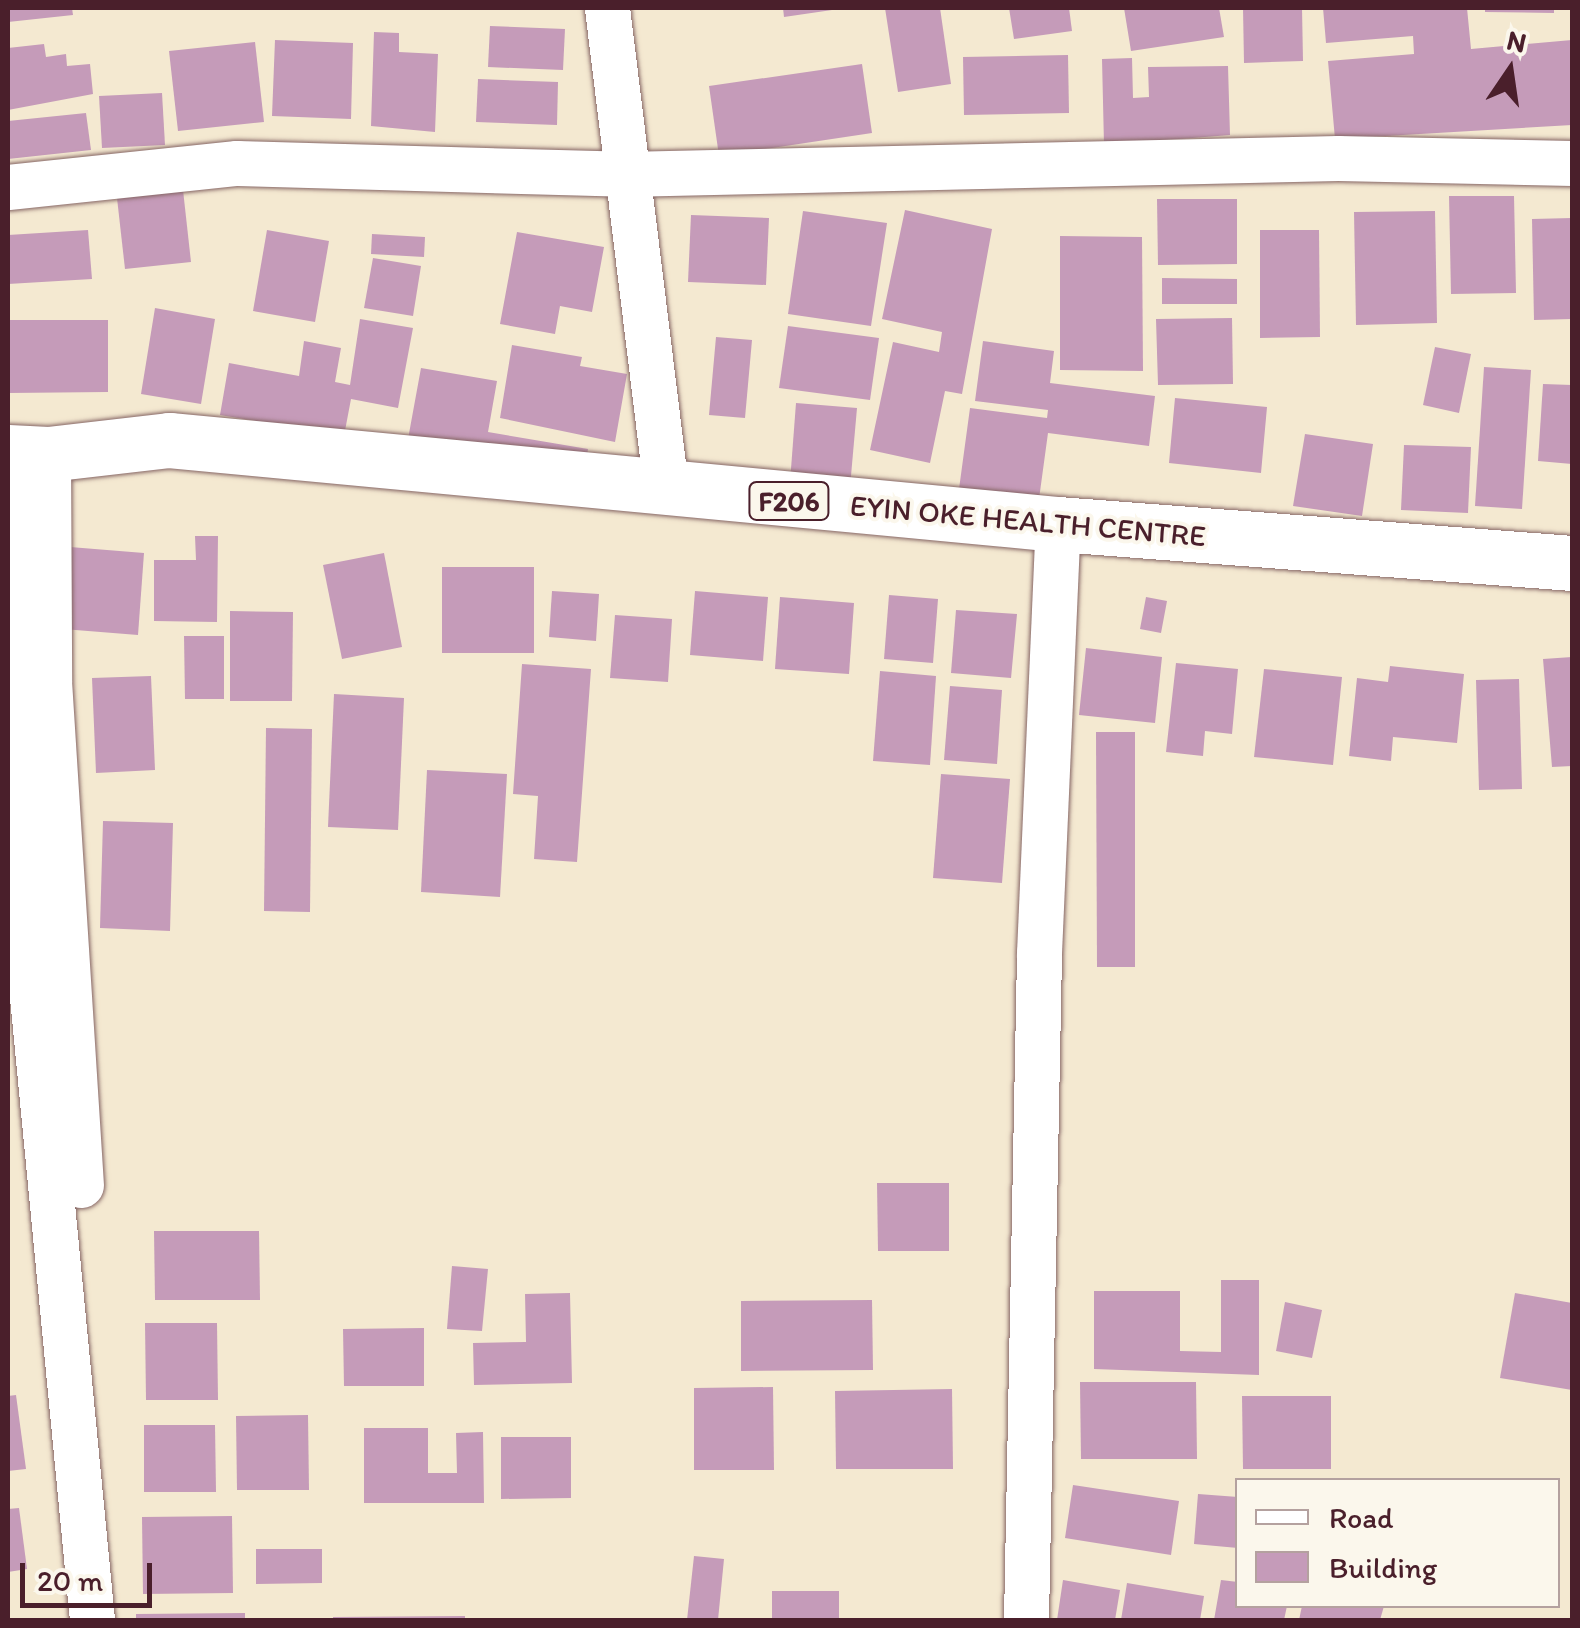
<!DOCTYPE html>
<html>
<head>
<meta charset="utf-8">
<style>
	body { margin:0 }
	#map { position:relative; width:1580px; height:1628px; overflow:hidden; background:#f4e9d1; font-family:Itim,sans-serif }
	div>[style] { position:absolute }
	.building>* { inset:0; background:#c59bb9 }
	.roads { filter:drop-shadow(0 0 2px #866665) drop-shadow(0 0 2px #866665) }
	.minor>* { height:45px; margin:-22.5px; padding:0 22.5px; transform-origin:22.5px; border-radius:22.5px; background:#fff }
	.primary>* { height:55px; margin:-27.5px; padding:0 27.5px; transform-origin:27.5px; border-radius:27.5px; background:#fff }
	span { translate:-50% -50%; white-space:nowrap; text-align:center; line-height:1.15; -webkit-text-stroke:8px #fbf7ec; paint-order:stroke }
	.shield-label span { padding:2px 8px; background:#fbf7ec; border:2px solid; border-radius:8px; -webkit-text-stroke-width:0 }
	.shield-label { font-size:28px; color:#4a1f2b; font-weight:700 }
	.street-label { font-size:30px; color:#4a1f2b }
	.frame { position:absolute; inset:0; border:10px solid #4a1f2b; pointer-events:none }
	.legend { position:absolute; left:1235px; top:1478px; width:325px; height:130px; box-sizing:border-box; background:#fbf7ec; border:2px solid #b4a19f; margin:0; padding:12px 18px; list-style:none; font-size:30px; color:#4a1f2b }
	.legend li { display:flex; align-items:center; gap:20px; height:50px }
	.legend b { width:50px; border:2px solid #b4a19f }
	.north { position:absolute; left:1460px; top:20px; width:100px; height:100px; -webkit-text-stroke:8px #fbf7ec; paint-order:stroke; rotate:13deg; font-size:28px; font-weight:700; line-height:40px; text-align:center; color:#4a1f2b }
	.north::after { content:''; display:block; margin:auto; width:35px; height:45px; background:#4a1f2b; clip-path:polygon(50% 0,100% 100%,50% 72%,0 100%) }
	.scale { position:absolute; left:20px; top:1563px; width:132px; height:45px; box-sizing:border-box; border:5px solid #4a1f2b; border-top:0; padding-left:12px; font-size:30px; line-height:35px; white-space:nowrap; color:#4a1f2b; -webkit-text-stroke:8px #fbf7ec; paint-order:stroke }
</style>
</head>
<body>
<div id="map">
	<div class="building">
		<i style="clip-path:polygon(8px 8px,72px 8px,73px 15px,8px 22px)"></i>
		<i style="clip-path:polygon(783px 8px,832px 8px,832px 10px,784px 17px)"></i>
		<i style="clip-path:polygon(885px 8px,940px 8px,951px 84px,898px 92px)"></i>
		<i style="clip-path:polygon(1009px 8px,1069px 8px,1072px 31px,1014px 39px)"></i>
		<i style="clip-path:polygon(1124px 8px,1219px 8px,1224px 37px,1131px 51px)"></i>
		<i style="clip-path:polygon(1243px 8px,1302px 8px,1303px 61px,1244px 63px)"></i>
		<i style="clip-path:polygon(1323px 8px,1467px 8px,1471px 49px,1572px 40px,1572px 125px,1335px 139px,1328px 61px,1414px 54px,1413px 36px,1326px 43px)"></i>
		<i style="clip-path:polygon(1485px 8px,1554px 8px,1554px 13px,1485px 12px)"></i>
		<i style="clip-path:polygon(490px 26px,565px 29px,563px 70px,488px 67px)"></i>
		<i style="clip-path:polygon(374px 32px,399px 33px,399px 52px,438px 54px,435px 132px,371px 126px)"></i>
		<i style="clip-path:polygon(275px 40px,353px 43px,351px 119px,272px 116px)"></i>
		<i style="clip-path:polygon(255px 42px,264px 122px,178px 131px,169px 51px)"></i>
		<i style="clip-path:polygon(44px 44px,46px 57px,66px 54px,67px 66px,90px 64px,93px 94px,8px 110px,8px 48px)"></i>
		<i style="clip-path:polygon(1068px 55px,1069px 113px,964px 115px,963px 57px)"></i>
		<i style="clip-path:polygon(1132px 58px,1133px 98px,1149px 97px,1148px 67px,1228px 66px,1230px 135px,1104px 145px,1102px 59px)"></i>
		<i style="clip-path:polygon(862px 64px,872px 133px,719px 156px,709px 86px)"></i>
		<i style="clip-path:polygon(478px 79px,558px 82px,557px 125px,476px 122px)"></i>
		<i style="clip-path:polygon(162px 93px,165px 145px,102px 148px,99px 96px)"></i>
		<i style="clip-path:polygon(86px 113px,91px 150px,8px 159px,8px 121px)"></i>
		<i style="clip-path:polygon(183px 190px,191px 262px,125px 269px,117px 198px)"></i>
		<i style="clip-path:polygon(1449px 196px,1514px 196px,1516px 293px,1451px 294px)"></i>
		<i style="clip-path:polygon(1157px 199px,1237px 199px,1237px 264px,1158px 265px)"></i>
		<i style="clip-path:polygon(905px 210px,992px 229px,962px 394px,945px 391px,930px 463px,870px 450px,893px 342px,939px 352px,942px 332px,882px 319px)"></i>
		<i style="clip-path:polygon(803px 211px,887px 223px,871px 326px,788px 314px)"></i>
		<i style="clip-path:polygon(1435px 211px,1437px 323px,1356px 325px,1354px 212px)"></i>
		<i style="clip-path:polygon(691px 215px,769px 218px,766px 285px,688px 282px)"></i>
		<i style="clip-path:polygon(1572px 218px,1572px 319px,1534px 320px,1532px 219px)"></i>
		<i style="clip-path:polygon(88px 230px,92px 279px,8px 284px,8px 235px)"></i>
		<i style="clip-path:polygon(267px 230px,329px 241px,315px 322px,253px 311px)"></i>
		<i style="clip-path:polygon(1260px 230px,1319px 230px,1320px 337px,1260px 338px)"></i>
		<i style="clip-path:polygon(517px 232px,604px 247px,592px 312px,560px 306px,555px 334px,500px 324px)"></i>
		<i style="clip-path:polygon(372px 234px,425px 237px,424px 257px,371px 254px)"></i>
		<i style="clip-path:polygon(1060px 236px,1142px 237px,1143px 371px,1060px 370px)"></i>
		<i style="clip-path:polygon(373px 258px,421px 266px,413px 316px,364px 308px)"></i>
		<i style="clip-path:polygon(1162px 278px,1237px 279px,1237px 304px,1162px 304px)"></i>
		<i style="clip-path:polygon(155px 308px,215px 319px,201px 404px,141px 394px)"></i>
		<i style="clip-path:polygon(1232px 318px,1233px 384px,1158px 385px,1156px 319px)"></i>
		<i style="clip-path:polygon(360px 319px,413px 328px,398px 408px,351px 399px,344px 436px,220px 415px,229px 363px,299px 376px,304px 341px,341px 348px,335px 382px,350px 385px)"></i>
		<i style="clip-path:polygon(8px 320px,108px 320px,108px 392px,8px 393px)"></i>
		<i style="clip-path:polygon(788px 326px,879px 338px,870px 400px,779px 388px)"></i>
		<i style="clip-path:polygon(716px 337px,752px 340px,745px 418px,709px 415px)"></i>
		<i style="clip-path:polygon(983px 341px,1054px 351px,1050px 383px,1155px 396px,1149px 446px,1048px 433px,1039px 499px,959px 489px,970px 408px,1047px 418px,1048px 410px,975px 401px)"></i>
		<i style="clip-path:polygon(512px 345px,582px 357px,580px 366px,627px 374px,615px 442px,500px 418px)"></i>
		<i style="clip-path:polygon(1435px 347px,1471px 354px,1459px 413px,1423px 405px)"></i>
		<i style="clip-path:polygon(1484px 367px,1531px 370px,1522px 509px,1475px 506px)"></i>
		<i style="clip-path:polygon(421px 368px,497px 381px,488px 432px,588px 449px,584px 475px,408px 439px)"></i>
		<i style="clip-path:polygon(1543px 384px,1572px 385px,1572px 464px,1538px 461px)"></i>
		<i style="clip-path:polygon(1175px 398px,1267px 407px,1261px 473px,1169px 463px)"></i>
		<i style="clip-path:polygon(796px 403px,857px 408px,850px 487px,790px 482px)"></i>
		<i style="clip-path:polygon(1305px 434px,1373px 444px,1362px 516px,1293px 506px)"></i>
		<i style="clip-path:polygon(1404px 445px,1471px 447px,1468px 513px,1401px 510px)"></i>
		<i style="clip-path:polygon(195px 536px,218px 536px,217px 622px,154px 621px,154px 560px,196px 560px)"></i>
		<i style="clip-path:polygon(70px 547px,144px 553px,138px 635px,63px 629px)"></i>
		<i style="clip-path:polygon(384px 553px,402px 647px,342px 659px,323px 565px)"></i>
		<i style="clip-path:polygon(442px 567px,534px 567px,534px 653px,442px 653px)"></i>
		<i style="clip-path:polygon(552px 591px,599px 594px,596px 641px,549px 637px)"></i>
		<i style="clip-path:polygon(695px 591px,768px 597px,763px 661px,690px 655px)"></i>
		<i style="clip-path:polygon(889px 595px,938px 599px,933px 663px,884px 659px)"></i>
		<i style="clip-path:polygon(780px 597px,854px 603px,849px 674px,775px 669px)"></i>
		<i style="clip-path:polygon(1146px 597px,1167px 601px,1161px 633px,1140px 629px)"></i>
		<i style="clip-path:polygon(956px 610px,1017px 614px,1011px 678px,951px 673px)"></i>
		<i style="clip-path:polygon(230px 611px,293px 612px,292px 701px,230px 701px)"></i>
		<i style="clip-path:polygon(615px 615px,672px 619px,668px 682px,610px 678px)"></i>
		<i style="clip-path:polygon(184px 636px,224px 636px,224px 699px,185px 699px)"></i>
		<i style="clip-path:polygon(1086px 648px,1162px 657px,1155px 723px,1079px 715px)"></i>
		<i style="clip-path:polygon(1572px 657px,1572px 766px,1552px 767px,1543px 659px)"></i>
		<i style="clip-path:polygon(1176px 663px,1238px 669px,1232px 734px,1205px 731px,1203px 756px,1166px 752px)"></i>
		<i style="clip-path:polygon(522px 664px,591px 669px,577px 862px,534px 859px,538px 796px,513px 794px)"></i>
		<i style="clip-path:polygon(1390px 666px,1464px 674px,1457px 743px,1393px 737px,1391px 761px,1349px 756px,1357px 678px,1388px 682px)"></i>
		<i style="clip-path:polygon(1264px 669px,1342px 677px,1333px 765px,1254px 757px)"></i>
		<i style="clip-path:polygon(880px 671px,936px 676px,930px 765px,873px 761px)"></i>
		<i style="clip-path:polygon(151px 676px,155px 770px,96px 773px,92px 678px)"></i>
		<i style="clip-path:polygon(1519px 679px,1522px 789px,1479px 790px,1476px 680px)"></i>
		<i style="clip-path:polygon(950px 686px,1002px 690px,997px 764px,944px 760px)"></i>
		<i style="clip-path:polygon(334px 694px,404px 698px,398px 830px,328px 827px)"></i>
		<i style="clip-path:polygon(266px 728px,312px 729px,310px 912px,264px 911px)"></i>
		<i style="clip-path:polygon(1096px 732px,1135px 732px,1135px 967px,1097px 967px)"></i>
		<i style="clip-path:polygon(427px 770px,507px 774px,500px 897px,421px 892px)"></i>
		<i style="clip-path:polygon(941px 774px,1010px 779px,1002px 883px,933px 878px)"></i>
		<i style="clip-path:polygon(103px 821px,173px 823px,170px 931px,100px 928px)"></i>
		<i style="clip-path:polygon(877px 1183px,949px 1183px,949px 1251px,878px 1251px)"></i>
		<i style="clip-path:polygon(154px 1231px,259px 1231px,260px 1300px,155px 1300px)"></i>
		<i style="clip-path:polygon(452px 1266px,488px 1269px,482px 1331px,447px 1329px)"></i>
		<i style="clip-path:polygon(1221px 1280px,1259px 1280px,1259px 1375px,1094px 1369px,1094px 1291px,1180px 1291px,1180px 1351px,1221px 1352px)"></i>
		<i style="clip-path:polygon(570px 1293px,572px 1383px,474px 1385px,473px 1343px,526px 1342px,525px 1294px)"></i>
		<i style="clip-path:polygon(1515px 1293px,1572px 1303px,1572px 1390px,1500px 1378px)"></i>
		<i style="clip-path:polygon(872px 1300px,873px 1370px,741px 1371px,741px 1301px)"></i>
		<i style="clip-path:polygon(1285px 1302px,1322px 1310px,1312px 1358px,1276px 1351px)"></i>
		<i style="clip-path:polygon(145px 1323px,217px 1323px,218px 1400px,146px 1400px)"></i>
		<i style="clip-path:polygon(424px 1328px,424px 1386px,344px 1386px,343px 1329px)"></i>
		<i style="clip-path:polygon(1080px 1382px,1196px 1382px,1197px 1459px,1081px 1459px)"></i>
		<i style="clip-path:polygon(773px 1387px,774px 1470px,694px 1470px,694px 1388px)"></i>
		<i style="clip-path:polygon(952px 1389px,953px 1469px,836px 1469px,835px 1391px)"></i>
		<i style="clip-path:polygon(16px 1395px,26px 1469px,8px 1471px,8px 1396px)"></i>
		<i style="clip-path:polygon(1242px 1396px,1331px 1396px,1331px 1469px,1243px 1469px)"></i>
		<i style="clip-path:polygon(308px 1415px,309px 1490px,237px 1490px,236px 1416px)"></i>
		<i style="clip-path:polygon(144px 1425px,215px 1425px,216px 1492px,144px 1492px)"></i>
		<i style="clip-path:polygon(364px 1428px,428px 1428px,428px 1473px,457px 1473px,456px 1433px,483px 1432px,484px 1503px,364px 1503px)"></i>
		<i style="clip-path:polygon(501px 1437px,571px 1437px,571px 1498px,501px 1499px)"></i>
		<i style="clip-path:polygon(1073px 1485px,1179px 1501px,1171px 1555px,1065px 1538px)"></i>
		<i style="clip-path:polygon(1198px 1494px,1238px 1497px,1238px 1548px,1194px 1544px)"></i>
		<i style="clip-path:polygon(19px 1508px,27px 1569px,8px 1572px,8px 1509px)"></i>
		<i style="clip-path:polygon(232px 1516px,233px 1593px,143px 1594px,142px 1517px)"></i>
		<i style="clip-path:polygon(256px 1549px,322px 1549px,322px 1583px,256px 1584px)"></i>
		<i style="clip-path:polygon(694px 1556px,724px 1559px,718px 1620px,687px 1620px)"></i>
		<i style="clip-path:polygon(1063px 1580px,1120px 1590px,1115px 1620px,1057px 1620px)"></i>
		<i style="clip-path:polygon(1221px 1580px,1238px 1582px,1238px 1606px,1287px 1606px,1284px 1620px,1214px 1620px)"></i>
		<i style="clip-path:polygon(1127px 1583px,1204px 1596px,1200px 1620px,1121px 1620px)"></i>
		<i style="clip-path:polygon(772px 1591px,839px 1591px,839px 1620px,772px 1620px)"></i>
		<i style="clip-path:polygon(1302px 1606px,1384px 1606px,1380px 1620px,1299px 1620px)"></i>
		<i style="clip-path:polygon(245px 1613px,245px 1620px,136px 1620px,136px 1614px)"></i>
		<i style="clip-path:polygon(465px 1616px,465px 1620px,333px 1620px,333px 1617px)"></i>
	</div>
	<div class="roads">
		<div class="minor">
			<i style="left:607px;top:8px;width:486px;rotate:83deg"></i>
			<i style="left:8px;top:187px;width:230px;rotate:-6deg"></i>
			<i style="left:237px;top:163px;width:387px;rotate:1.6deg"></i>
			<i style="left:624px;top:174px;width:714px;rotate:-1.28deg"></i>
			<i style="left:1338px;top:158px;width:234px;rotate:1.2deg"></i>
			<i style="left:48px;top:454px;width:227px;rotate:89.7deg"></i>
			<i style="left:49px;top:681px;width:505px;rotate:86.37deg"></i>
			<i style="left:14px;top:455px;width:231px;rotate:90deg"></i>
			<i style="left:14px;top:686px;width:290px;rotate:86.8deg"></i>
			<i style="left:30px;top:976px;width:647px;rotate:84.5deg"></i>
			<i style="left:1026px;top:1620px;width:667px;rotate:-88.88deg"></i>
			<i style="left:1039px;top:953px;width:429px;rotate:-87.5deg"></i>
		</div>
		<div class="primary">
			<i style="left:8px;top:452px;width:40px;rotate:2.9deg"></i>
			<i style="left:48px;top:454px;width:122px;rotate:-6.6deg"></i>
			<i style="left:169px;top:440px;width:893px;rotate:5.4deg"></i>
			<i style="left:1058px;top:524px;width:515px;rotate:4.34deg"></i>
		</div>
	</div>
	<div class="shield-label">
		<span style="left:789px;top:501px">F206</span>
	</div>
	<div class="street-label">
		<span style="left:1028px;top:521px;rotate:5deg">EYIN OKE HEALTH CENTRE</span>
	</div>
	<div class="frame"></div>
	<ul class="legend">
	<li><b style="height:12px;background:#fff"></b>Road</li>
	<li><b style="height:28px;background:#c59bb9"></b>Building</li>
	</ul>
	<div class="north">N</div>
	<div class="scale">20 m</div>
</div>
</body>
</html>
